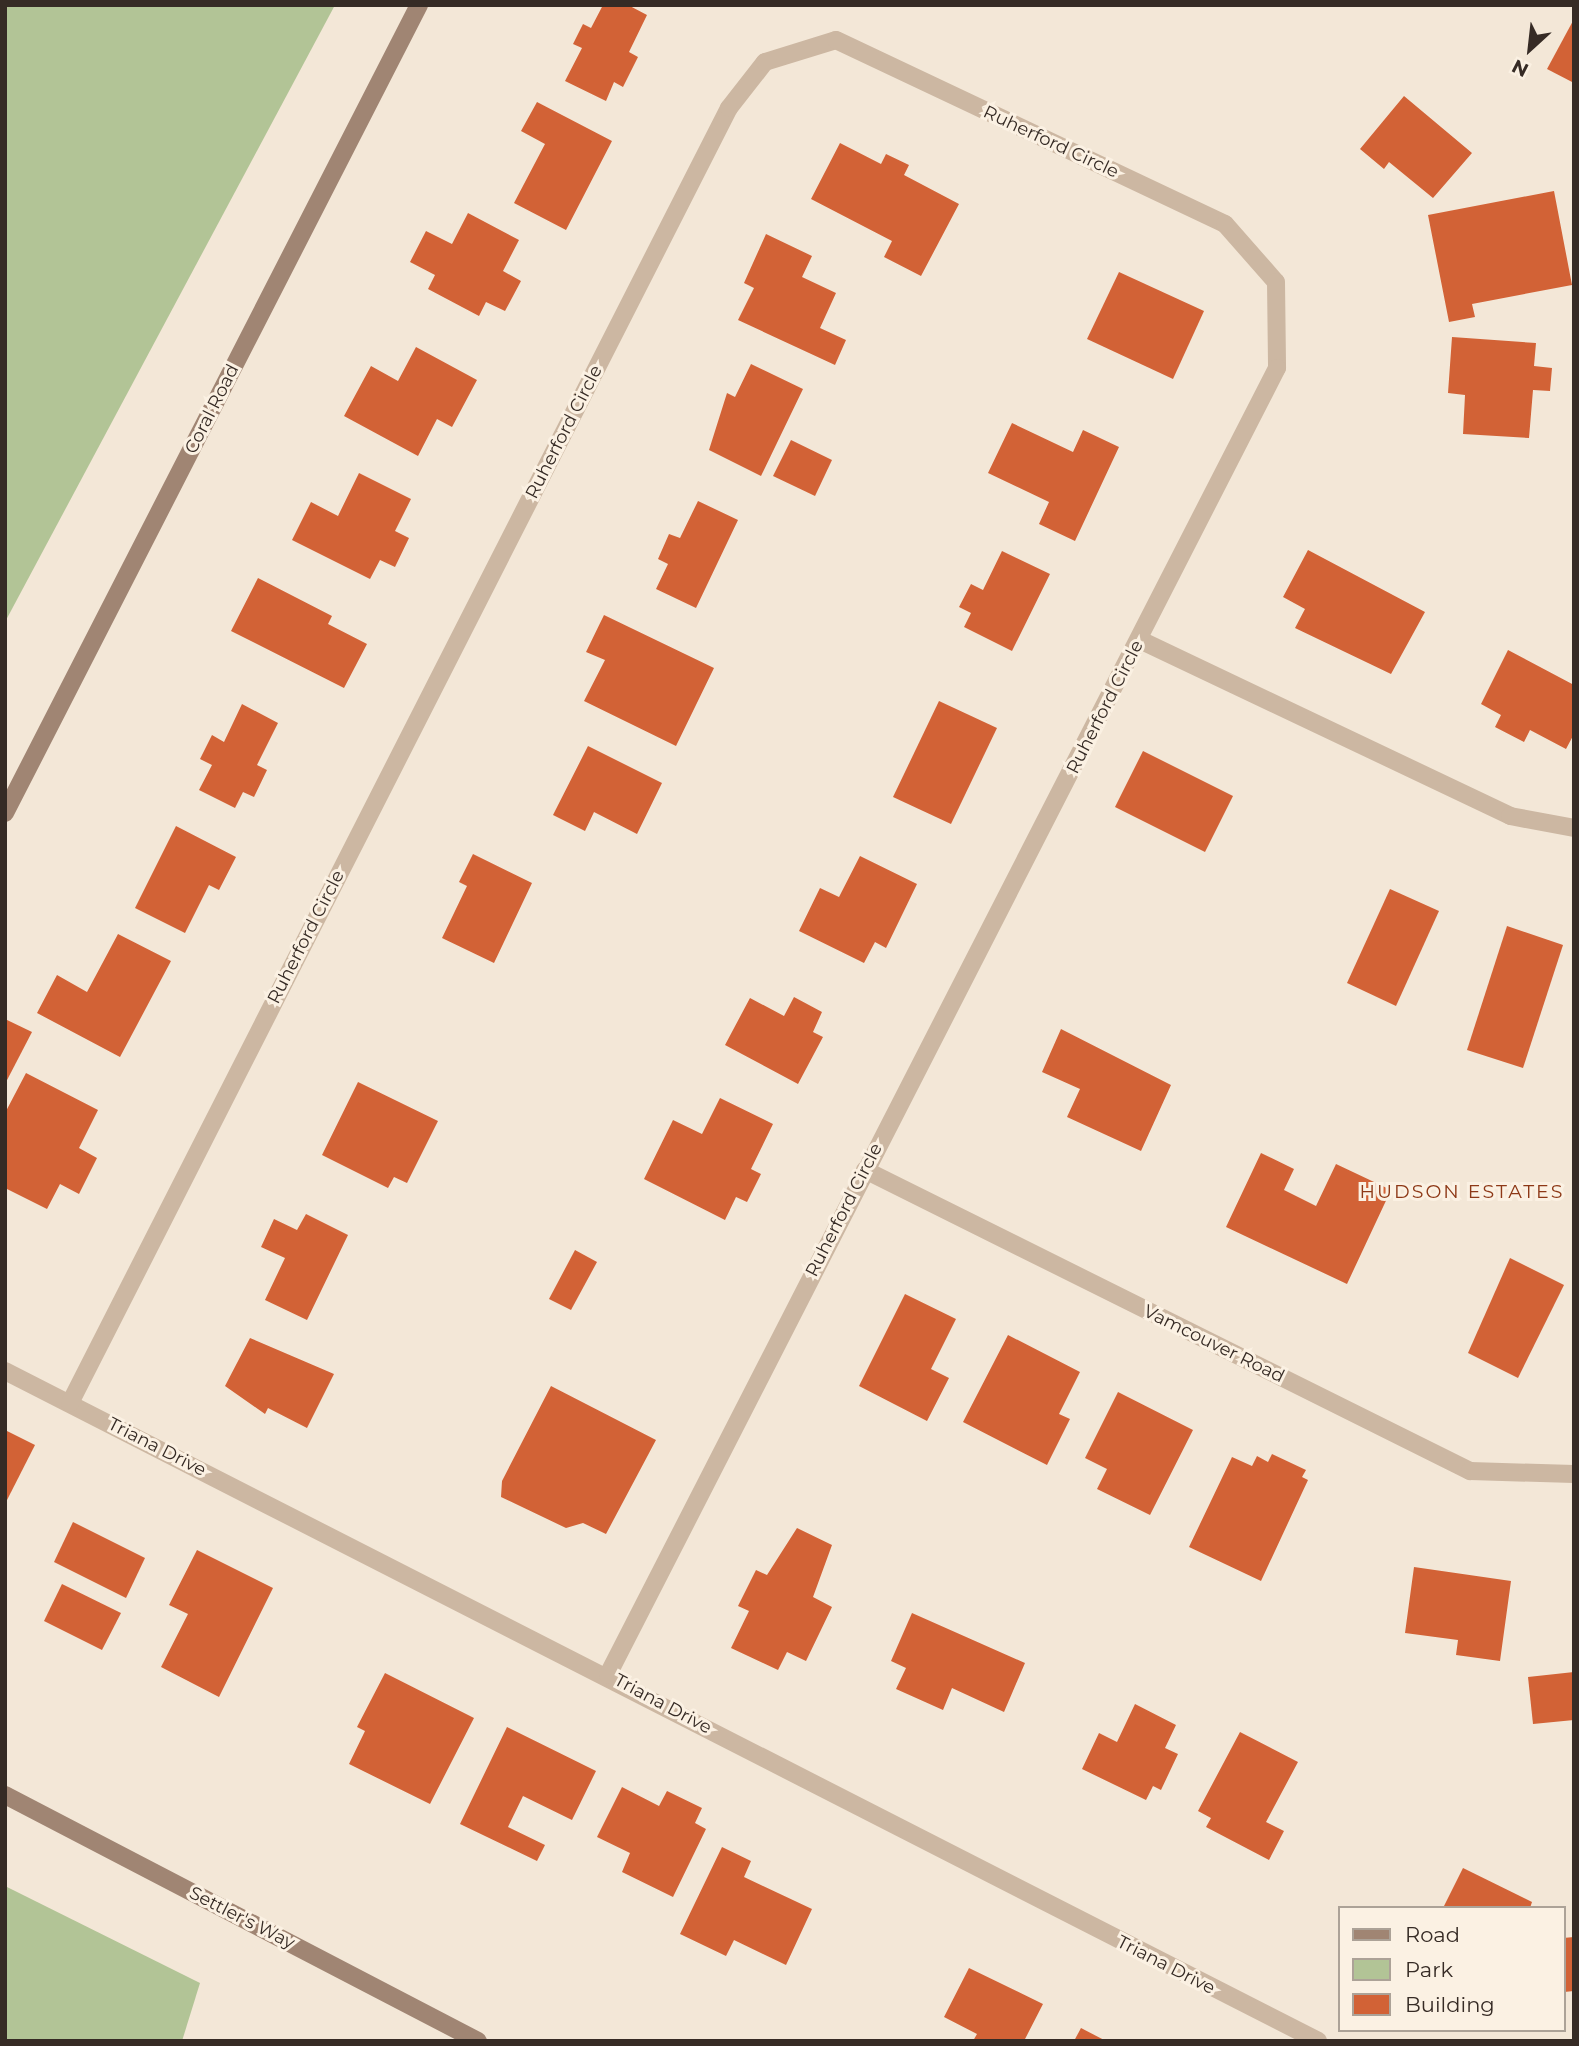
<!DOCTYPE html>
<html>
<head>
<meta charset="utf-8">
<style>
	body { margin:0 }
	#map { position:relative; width:1579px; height:2046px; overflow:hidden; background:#f3e7d7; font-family:Montserrat,sans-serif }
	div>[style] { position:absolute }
	.green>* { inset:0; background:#b2c496 }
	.building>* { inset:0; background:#d26236 }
	.minor>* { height:18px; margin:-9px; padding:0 9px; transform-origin:9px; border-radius:9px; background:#ccb7a2 }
	.secondary>* { height:18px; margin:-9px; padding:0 9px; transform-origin:9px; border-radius:9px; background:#a08573 }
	span { translate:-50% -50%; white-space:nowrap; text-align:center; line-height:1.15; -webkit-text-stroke:6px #fbf1e3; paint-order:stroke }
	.street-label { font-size:18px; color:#362b25 }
	.neighbourhood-label { font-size:19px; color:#8d3816; letter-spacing:2px }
	.frame { position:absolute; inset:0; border:7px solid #362b25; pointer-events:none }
	.legend { position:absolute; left:1338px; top:1906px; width:228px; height:126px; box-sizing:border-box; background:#fbf1e3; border:2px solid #aca297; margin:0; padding:9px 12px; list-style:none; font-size:21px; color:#362b25 }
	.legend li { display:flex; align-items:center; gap:14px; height:35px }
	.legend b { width:35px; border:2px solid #aca297 }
	.north { position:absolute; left:1495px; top:14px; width:70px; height:70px; -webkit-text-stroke:5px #fbf1e3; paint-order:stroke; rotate:207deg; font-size:19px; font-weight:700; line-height:28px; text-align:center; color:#362b25 }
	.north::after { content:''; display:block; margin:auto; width:24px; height:32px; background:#362b25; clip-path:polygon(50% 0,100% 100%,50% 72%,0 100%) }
</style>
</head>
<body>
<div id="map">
	<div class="green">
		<i style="clip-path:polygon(5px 5px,335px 5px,5px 622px)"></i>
		<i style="clip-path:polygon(5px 1886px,200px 1983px,182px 2041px,5px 2041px)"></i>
	</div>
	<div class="building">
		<i style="clip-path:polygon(603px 5px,628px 5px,647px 15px,629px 52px,638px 57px,623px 87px,614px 82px,606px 101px,565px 81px,582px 48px,573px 44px,583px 24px,591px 28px)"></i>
		<i style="clip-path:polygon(1574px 19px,1574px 83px,1547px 69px)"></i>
		<i style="clip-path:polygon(1404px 96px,1472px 153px,1433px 198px,1389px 162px,1384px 169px,1360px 149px)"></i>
		<i style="clip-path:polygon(537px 102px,612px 141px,566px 230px,514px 203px,545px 144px,521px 131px)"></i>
		<i style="clip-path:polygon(840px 143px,881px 164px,886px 154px,909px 165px,904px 175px,959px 204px,921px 276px,884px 257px,892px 241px,811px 199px)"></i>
		<i style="clip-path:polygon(1554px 191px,1572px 285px,1472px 304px,1475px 317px,1449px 322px,1428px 215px)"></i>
		<i style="clip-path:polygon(468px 213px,519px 240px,503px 271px,521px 281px,505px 311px,486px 302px,479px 316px,428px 289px,435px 275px,410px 262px,426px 231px,452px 244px)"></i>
		<i style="clip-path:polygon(766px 234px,812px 256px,802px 277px,836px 293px,820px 328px,846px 340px,835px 365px,738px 320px,754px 288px,744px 283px)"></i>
		<i style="clip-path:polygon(1119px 272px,1204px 311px,1173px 379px,1087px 339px)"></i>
		<i style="clip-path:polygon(1452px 337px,1536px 343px,1534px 366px,1552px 368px,1550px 391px,1533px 390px,1529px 438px,1463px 434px,1465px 395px,1448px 393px)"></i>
		<i style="clip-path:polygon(416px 347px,477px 380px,452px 427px,437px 419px,418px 456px,344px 416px,371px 366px,398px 381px)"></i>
		<i style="clip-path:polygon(751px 364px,803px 389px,761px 476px,709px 450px,727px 393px,735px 397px)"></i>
		<i style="clip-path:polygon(1012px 423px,1073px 452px,1083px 430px,1119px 447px,1075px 541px,1039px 524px,1049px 502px,988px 473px)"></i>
		<i style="clip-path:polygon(791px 440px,832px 460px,815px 496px,773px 476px)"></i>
		<i style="clip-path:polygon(359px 473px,411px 499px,395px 531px,409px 538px,395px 567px,380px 560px,370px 579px,292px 540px,311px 502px,338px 516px)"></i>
		<i style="clip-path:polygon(698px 501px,738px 520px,696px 608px,656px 589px,668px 564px,658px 559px,669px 534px,680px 538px)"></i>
		<i style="clip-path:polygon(1308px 550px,1425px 612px,1391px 674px,1295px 628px,1305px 609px,1283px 597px)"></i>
		<i style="clip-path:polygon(1002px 551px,1050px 574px,1012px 651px,964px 627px,971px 613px,959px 607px,971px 584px,983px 590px)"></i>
		<i style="clip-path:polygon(258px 578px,332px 616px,328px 624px,367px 644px,344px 688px,231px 631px)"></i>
		<i style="clip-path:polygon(604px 615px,714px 668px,676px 746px,584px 701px,605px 660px,586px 652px)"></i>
		<i style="clip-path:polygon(1508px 650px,1574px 685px,1574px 734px,1566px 749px,1530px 730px,1524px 742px,1495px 727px,1501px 715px,1481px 704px)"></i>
		<i style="clip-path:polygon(939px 701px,997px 728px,951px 824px,893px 797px)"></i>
		<i style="clip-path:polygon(242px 704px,278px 723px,257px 765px,267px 770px,254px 797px,243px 792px,235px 808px,199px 790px,212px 765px,200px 759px,212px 735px,224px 742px)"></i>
		<i style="clip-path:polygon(588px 746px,662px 783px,637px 834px,594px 812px,585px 831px,553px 815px)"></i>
		<i style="clip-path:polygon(1143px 751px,1233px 796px,1205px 852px,1115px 807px)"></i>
		<i style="clip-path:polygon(176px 826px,236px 857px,219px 890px,209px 885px,185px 933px,135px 908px)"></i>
		<i style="clip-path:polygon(473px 854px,532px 883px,494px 963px,442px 938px,467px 886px,459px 882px)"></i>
		<i style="clip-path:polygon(860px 856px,917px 884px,886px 948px,875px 942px,864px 963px,799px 931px,820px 888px,839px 897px)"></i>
		<i style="clip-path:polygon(1390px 889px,1439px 911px,1396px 1006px,1347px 983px)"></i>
		<i style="clip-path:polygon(1507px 926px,1563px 945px,1523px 1068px,1467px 1050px)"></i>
		<i style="clip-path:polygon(118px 934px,171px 961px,120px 1057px,37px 1013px,57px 975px,87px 992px)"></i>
		<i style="clip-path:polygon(794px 997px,822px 1012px,813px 1032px,823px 1037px,798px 1084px,725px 1045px,750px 998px,784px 1016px)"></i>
		<i style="clip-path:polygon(5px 1019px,32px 1032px,5px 1084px)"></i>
		<i style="clip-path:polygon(1061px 1029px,1171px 1085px,1141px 1151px,1067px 1117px,1080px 1089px,1042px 1072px)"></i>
		<i style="clip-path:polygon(26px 1073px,98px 1110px,79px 1148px,97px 1158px,79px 1194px,60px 1184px,47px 1209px,5px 1188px,5px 1113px)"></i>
		<i style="clip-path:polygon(358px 1082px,438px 1121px,407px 1183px,394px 1177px,388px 1188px,322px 1155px)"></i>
		<i style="clip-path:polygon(720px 1098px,773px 1124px,751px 1169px,761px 1174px,747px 1202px,736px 1197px,725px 1220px,644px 1179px,673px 1120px,702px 1134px)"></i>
		<i style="clip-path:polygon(1261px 1153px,1294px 1169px,1284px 1190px,1316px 1206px,1336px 1164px,1391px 1190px,1347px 1284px,1226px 1227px)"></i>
		<i style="clip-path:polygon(306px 1214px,348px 1235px,307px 1320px,265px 1300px,285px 1258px,261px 1247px,274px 1219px,297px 1230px)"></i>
		<i style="clip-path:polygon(575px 1250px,597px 1262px,571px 1310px,549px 1299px)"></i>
		<i style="clip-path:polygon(1510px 1258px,1564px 1285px,1518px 1378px,1468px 1353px)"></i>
		<i style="clip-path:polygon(905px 1294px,956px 1319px,931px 1369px,949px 1378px,927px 1421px,859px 1386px)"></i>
		<i style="clip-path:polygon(1008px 1335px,1080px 1372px,1059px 1414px,1070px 1419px,1047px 1465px,963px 1422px)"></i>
		<i style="clip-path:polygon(250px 1338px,334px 1374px,307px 1428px,268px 1408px,265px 1414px,225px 1386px)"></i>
		<i style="clip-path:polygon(551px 1386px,656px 1440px,606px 1534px,583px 1523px,566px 1528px,501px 1497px,502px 1481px)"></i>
		<i style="clip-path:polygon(1118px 1392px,1193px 1430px,1150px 1515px,1097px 1489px,1107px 1469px,1085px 1458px)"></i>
		<i style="clip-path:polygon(5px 1430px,35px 1445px,5px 1504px)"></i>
		<i style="clip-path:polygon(1272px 1454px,1306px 1470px,1302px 1477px,1308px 1480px,1261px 1581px,1189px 1547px,1232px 1457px,1252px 1466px,1257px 1456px,1268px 1462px)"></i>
		<i style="clip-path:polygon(73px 1522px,145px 1558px,126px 1598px,54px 1562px)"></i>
		<i style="clip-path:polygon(797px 1528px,832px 1545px,813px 1597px,832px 1607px,806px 1661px,787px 1652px,778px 1670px,731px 1648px,749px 1611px,738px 1606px,756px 1570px,767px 1575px)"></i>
		<i style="clip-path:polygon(197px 1550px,273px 1588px,219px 1697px,161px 1667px,188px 1614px,169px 1605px)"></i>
		<i style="clip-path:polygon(1414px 1567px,1511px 1581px,1500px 1661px,1456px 1655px,1458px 1640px,1405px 1633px)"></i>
		<i style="clip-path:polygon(62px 1584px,121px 1613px,102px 1650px,44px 1621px)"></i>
		<i style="clip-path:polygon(912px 1613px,1025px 1663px,1004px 1712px,952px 1688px,943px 1710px,896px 1689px,906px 1668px,891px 1661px)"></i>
		<i style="clip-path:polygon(1574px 1672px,1574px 1720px,1533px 1724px,1528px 1677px)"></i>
		<i style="clip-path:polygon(385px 1673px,474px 1718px,430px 1804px,349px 1764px,365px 1731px,357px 1727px)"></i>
		<i style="clip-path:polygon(1135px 1704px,1176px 1725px,1165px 1748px,1178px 1754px,1161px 1790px,1153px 1786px,1146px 1800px,1082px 1769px,1099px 1733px,1117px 1742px)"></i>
		<i style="clip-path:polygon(507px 1727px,596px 1771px,572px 1820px,523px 1796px,508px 1827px,545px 1845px,537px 1861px,460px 1824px)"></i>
		<i style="clip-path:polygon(1240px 1732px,1298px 1762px,1266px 1822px,1284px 1831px,1269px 1860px,1206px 1827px,1211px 1818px,1198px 1811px)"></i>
		<i style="clip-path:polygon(622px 1787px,659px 1806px,667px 1791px,702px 1808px,695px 1823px,706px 1829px,673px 1897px,622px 1872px,630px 1853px,597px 1837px)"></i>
		<i style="clip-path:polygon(722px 1847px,751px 1861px,744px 1877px,812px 1909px,786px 1965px,734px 1940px,726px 1956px,680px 1934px)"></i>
		<i style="clip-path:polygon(1463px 1868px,1532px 1902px,1530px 1908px,1443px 1908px)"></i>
		<i style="clip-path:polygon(1574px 1937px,1574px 1991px,1564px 1992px,1563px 1938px)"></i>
		<i style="clip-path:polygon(969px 1968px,1043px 2004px,1024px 2041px,973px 2041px,977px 2034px,944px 2017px)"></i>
		<i style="clip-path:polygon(1081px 2028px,1106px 2041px,1074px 2041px)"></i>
	</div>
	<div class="minor">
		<i style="left:1140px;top:640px;width:410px;rotate:25.4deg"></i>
		<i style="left:1510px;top:816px;width:65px;rotate:10.6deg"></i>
		<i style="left:865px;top:1170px;width:676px;rotate:26.45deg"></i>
		<i style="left:1470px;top:1471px;width:104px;rotate:1.7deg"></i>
		<i style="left:5px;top:1371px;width:1474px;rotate:27.03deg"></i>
		<i style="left:70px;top:1403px;width:1453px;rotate:-63.03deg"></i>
		<i style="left:729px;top:108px;width:58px;rotate:-52deg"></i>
		<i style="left:765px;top:62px;width:74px;rotate:-17.2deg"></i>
		<i style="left:836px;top:40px;width:430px;rotate:25.3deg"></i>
		<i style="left:1225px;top:224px;width:77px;rotate:48.7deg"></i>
		<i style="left:1276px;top:282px;width:86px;rotate:89.3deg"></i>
		<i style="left:1277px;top:368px;width:1468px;rotate:117.11deg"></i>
	</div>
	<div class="secondary">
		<i style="left:5px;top:813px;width:908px;rotate:-62.87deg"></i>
		<i style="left:5px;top:1795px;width:533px;rotate:27.48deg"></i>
	</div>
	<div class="street-label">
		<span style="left:1051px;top:142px;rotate:25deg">Ruherford Circle</span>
		<span style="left:212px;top:409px;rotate:-63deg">Coral Road</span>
		<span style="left:564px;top:432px;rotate:-63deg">Ruherford Circle</span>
		<span style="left:1105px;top:707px;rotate:-63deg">Ruherford Circle</span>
		<span style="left:306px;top:937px;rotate:-63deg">Ruherford Circle</span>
		<span style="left:844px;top:1210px;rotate:-63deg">Ruherford Circle</span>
		<span style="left:1214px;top:1344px;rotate:26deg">Vamcouver Road</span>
		<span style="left:157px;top:1447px;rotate:27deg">Triana Drive</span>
		<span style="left:663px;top:1704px;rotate:28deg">Triana Drive</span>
		<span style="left:242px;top:1918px;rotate:27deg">Settler's Way</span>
		<span style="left:1166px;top:1965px;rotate:27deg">Triana Drive</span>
	</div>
	<div class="neighbourhood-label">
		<span style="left:1462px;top:1192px">HUDSON ESTATES</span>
	</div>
	<div class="frame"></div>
	<ul class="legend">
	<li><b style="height:9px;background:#a08573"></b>Road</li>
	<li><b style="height:19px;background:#b2c496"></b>Park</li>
	<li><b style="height:19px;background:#d26236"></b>Building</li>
	</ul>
	<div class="north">N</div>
</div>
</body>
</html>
